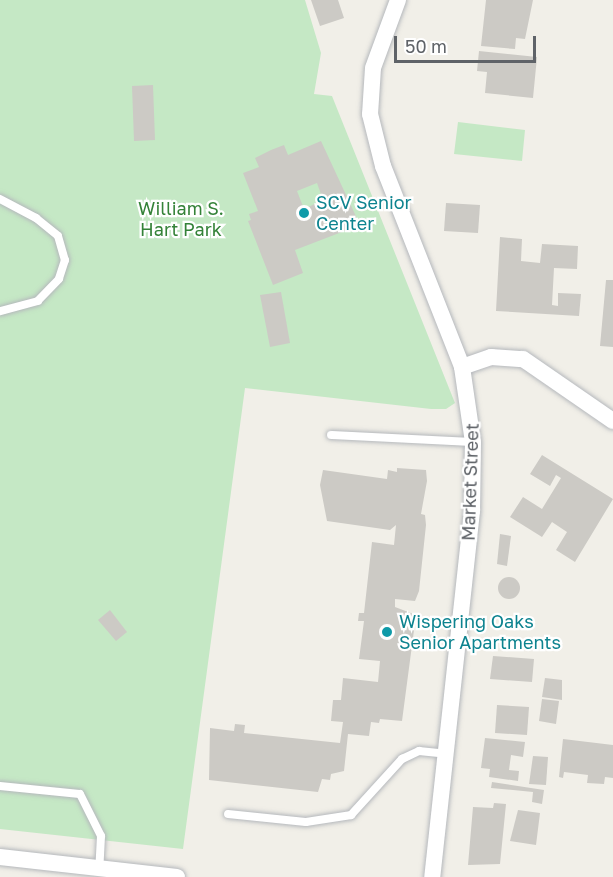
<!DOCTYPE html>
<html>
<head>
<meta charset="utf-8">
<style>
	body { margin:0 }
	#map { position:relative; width:613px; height:877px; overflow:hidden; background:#f1efe8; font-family:"Golos Text",sans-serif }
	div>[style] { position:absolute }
	.green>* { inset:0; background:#c5e8c5 }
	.building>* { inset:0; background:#cccac5 }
	.round { border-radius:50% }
	.roads { filter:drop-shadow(0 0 2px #b5b8bc) drop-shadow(0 0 2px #b5b8bc) }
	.lane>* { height:8px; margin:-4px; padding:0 4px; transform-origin:4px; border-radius:4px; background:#fff }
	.street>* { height:16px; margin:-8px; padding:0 8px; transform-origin:8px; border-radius:8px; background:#fff }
	.dots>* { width:16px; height:16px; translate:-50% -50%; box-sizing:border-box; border:3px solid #fff; border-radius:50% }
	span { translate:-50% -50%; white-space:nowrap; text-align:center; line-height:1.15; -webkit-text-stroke:4.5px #fff; paint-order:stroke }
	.culture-label { font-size:18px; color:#0d838f }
	.left { translate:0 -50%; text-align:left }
	.park-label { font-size:18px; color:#348238 }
	.street-label { font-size:18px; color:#5f6368 }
	.scale { position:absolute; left:394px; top:36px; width:142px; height:27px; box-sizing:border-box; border:3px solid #5f6368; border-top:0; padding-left:8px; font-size:18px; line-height:21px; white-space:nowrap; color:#5f6368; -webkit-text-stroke:4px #fff; paint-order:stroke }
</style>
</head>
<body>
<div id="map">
	<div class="green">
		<i style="clip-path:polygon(0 0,305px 0,321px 53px,314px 94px,332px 96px,455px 403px,446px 409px,431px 409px,245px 388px,183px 849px,0 829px)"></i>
		<i style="clip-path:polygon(458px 122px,525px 130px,522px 161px,454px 154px)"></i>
	</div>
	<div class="building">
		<i style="clip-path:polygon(311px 0,338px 0,344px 18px,320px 26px)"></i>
		<i style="clip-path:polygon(486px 0,533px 0,525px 39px,516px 38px,515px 49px,481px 46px)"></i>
		<i style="clip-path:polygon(479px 51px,537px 57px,533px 98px,485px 93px,487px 72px,477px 71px)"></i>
		<i style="clip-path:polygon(153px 85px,155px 140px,134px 141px,132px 86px)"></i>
		<i style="clip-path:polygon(evenodd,321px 141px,360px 225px,295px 250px,303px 273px,273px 285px,248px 221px,251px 220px,249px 214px,258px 211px,243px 173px,259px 167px,255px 158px,271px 150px,284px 145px,288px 155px,321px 141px,317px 183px,323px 200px,304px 209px,297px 191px,317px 183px)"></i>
		<i style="clip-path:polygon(446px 203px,480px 205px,478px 233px,444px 231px)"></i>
		<i style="clip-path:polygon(500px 237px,522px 239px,521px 261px,540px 263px,542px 244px,578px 246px,577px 269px,554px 268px,552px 305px,558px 306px,558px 293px,581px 294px,579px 316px,496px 311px)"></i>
		<i style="clip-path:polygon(606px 280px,613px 280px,613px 347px,600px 346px)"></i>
		<i style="clip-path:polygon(281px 292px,290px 343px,270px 347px,260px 295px)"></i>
		<i style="clip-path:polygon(542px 455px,613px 499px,575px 562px,556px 550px,567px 532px,552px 522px,542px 537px,510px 517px,523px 497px,542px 509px,561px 478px,556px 475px,550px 486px,530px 474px)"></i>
		<i style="clip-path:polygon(397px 468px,426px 470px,427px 481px,421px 514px,425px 515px,426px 525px,419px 591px,415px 601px,395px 599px,395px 607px,416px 615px,402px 721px,380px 719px,379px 723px,371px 722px,369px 736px,348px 734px,344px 771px,331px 774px,330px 780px,322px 779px,318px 792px,209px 780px,210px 728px,234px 731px,235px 724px,245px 725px,244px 733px,340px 743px,343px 722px,331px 721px,333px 700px,341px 700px,343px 678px,378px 682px,380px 661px,359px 659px,364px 621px,358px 621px,359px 613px,364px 613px,372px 542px,394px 545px,396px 525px,390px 530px,327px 521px,320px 485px,323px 470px,387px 479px,388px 470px,397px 472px)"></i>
		<i style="clip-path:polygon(500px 534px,511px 536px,507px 566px,497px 564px)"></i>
		<i class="round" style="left:498px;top:577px;width:22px;height:22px"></i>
		<i style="clip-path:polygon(110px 610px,127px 632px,116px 641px,98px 620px)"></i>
		<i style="clip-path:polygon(493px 656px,534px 659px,532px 682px,490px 679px)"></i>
		<i style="clip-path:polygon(545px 678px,562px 680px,562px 700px,542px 697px)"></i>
		<i style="clip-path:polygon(542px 699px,559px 701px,556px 724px,539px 721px)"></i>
		<i style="clip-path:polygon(497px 705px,529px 707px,527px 735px,495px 733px)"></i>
		<i style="clip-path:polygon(485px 738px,525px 742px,523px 757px,511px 755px,509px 770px,519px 771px,518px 781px,489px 777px,490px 769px,481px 768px)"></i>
		<i style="clip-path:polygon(563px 739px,613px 745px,613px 778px,605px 777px,604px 784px,587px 783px,588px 775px,564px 772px,563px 778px,559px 777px)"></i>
		<i style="clip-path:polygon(533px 756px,548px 757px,546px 785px,529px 784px)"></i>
		<i style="clip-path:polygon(492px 782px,544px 790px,542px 804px,532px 802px,533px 792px,491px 788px)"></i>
		<i style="clip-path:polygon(494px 803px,506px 804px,500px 864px,468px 865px,473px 807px,493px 808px)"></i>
		<i style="clip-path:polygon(518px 810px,540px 813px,536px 845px,510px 841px)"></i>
	</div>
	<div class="roads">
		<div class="lane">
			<i style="left:0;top:199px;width:41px;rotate:27.8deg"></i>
			<i style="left:36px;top:218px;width:28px;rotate:39deg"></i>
			<i style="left:58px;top:236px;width:25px;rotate:74deg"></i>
			<i style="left:65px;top:260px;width:20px;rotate:108deg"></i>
			<i style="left:59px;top:279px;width:30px;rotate:134deg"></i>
			<i style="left:38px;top:301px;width:39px;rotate:165deg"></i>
			<i style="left:331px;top:435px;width:142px;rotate:2.8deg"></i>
			<i style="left:0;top:786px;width:80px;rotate:5.7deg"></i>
			<i style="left:80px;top:794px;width:47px;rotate:63.4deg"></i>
			<i style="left:101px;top:836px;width:34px;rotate:93deg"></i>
			<i style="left:228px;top:814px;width:78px;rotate:5.9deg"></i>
			<i style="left:306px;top:822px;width:46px;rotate:-8.8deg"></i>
			<i style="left:351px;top:815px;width:76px;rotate:-47.7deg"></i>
			<i style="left:402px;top:759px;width:19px;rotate:-25deg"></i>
			<i style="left:419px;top:751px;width:27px;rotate:6deg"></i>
		</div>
		<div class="street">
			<i style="left:398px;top:0;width:72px;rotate:110.2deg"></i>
			<i style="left:373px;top:68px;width:46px;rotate:93.7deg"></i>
			<i style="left:370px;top:114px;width:54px;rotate:76deg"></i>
			<i style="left:383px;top:166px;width:216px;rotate:68.5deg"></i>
			<i style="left:462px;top:367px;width:76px;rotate:81.7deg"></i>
			<i style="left:473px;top:442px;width:69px;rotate:90.8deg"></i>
			<i style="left:472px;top:511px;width:368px;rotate:96.2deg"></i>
			<i style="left:462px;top:367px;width:31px;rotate:-19deg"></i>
			<i style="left:491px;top:357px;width:32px;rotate:4deg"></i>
			<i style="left:523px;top:359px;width:109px;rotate:34.6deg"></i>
			<i style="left:0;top:857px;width:178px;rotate:6.4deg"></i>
		</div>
	</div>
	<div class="dots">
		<i style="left:304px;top:213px;background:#0f9aa8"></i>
		<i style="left:387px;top:632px;background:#0f9aa8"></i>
	</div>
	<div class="culture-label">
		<span class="left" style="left:316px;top:213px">SCV Senior<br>Center</span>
		<span class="left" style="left:399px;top:632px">Wispering Oaks<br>Senior Apartments</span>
	</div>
	<div class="park-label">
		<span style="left:181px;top:219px">William S.<br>Hart Park</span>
	</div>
	<div class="street-label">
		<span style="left:470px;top:482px;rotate:-88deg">Market Street</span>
	</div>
	<div class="scale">50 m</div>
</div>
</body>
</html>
